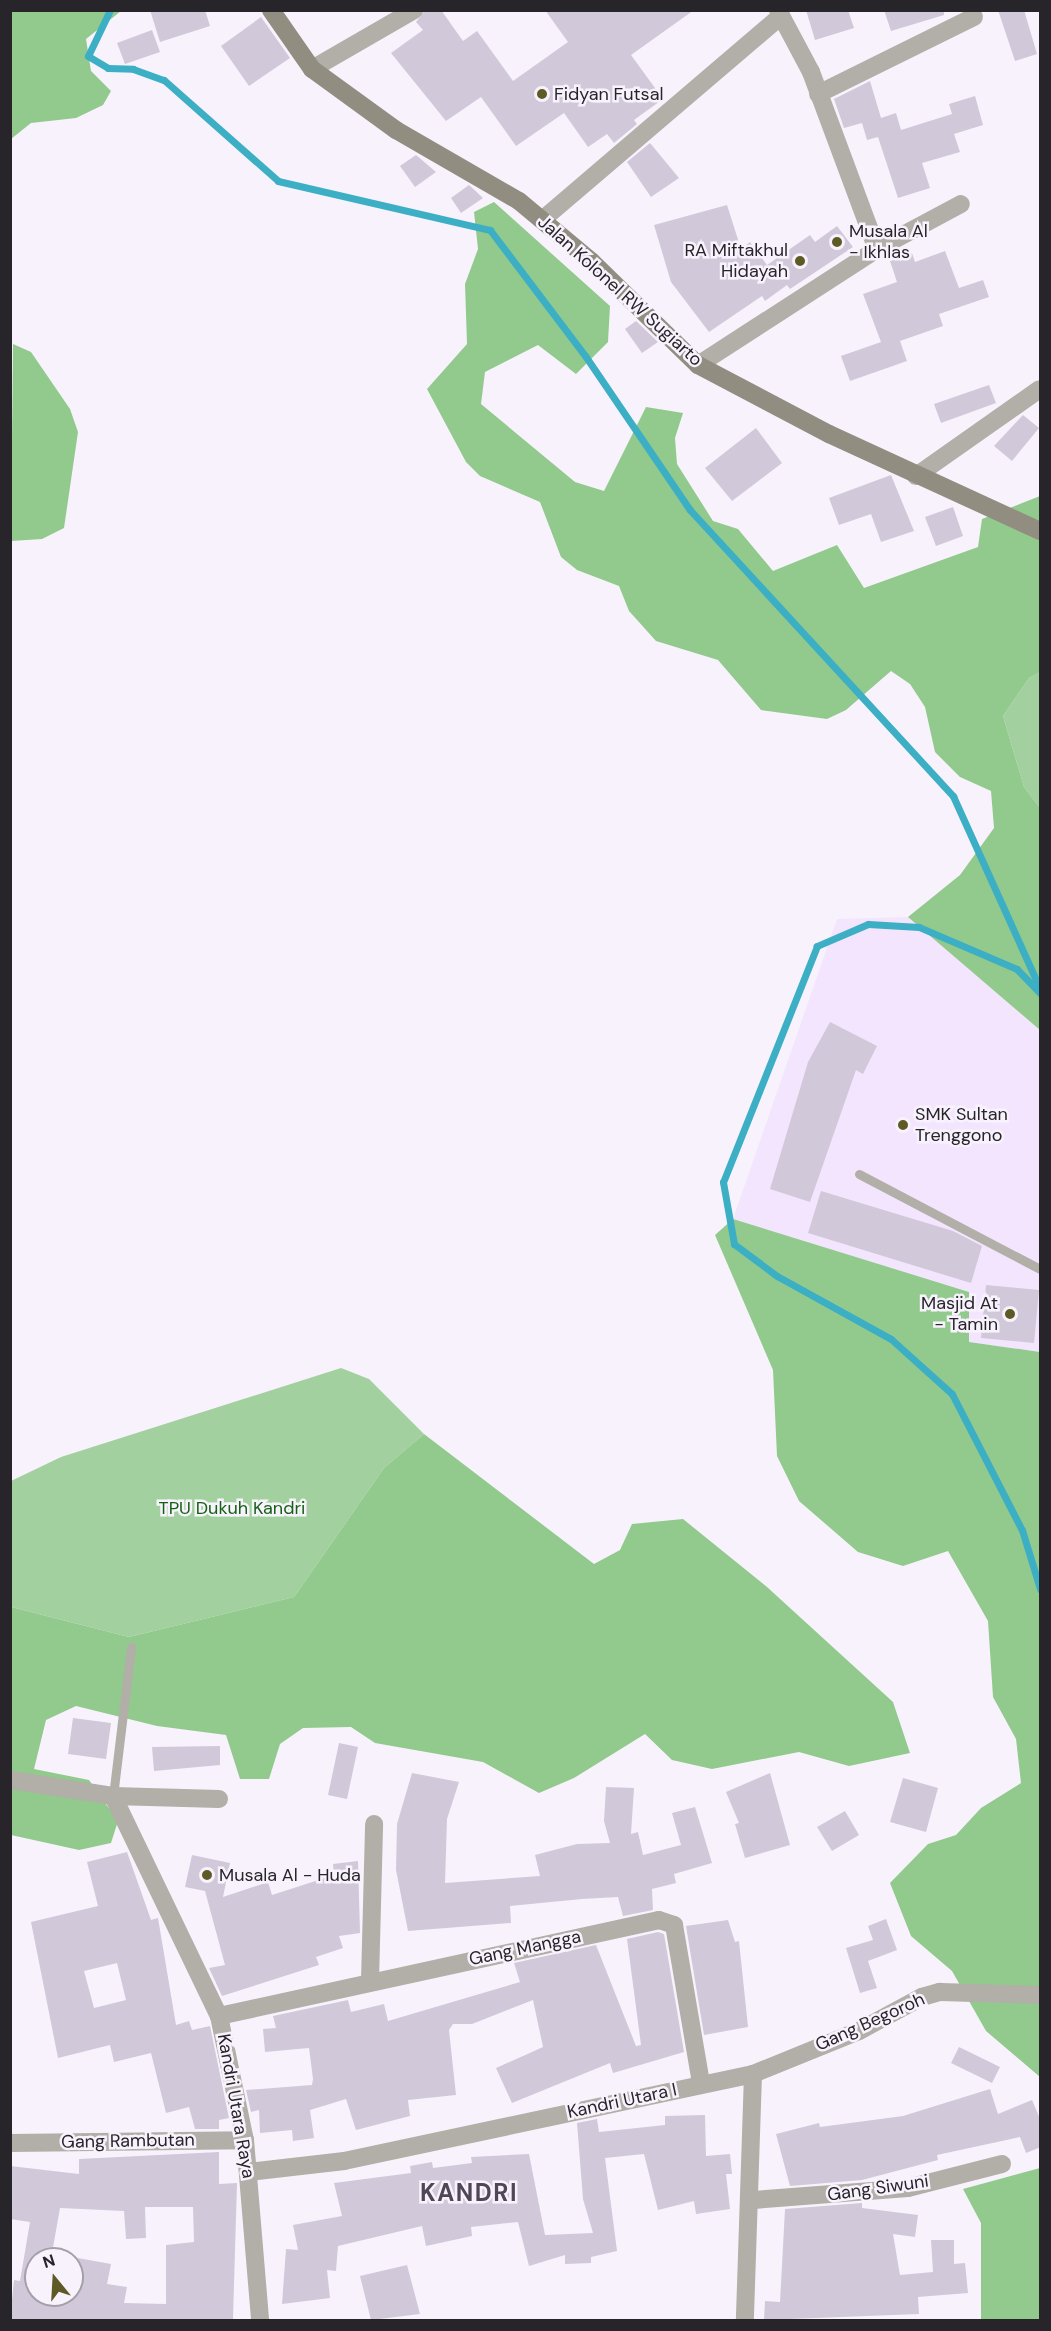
<!DOCTYPE html>
<html>
<head>
<meta charset="utf-8">
<style>
	body { margin:0 }
	#map { position:relative; width:1051px; height:2331px; overflow:hidden; background:#f8f2fd; font-family:"DM Sans",sans-serif }
	div>[style] { position:absolute }
	.built>* { inset:0; background:#f3e5fe }
	.green>* { inset:0; background:#a3d09f }
	.forest>* { inset:0; background:#91ca8c }
	.stream>* { height:7px; margin:-3.5px; padding:0 3.5px; transform-origin:3.5px; border-radius:3.5px; background:#3cafc5 }
	.building>* { inset:0; background:#d1c8da }
	.lane>* { height:9px; margin:-4.5px; padding:0 4.5px; transform-origin:4.5px; border-radius:4.5px; background:#b1afa7 }
	.street>* { height:18px; margin:-9px; padding:0 9px; transform-origin:9px; border-radius:9px; background:#b1afa7 }
	.secondary>* { height:18px; margin:-9px; padding:0 9px; transform-origin:9px; border-radius:9px; background:#918e81 }
	.dots>* { width:16px; height:16px; translate:-50% -50%; box-sizing:border-box; border:3px solid #f8f2fd; border-radius:50% }
	span { translate:-50% -50%; white-space:nowrap; text-align:center; line-height:1.15; -webkit-text-stroke:5px #f8f2fd; paint-order:stroke }
	.poi-label { font-size:18px; color:#27242a }
	.left { translate:0 -50%; text-align:left }
	.right { translate:-100% -50%; text-align:right }
	.street-label { font-size:18px; color:#27242a }
	.park-label { font-size:18px; color:#126212 }
	.district-label { font-size:24px; color:#4f4756; font-weight:700; letter-spacing:1.5px }
	.frame { position:absolute; inset:0; border:12px solid #27242a; pointer-events:none }
	.north { position:absolute; left:24px; top:2247px; width:60px; height:60px; box-sizing:border-box; background:#f8f2fd; border:2px solid #a4a0a9; border-radius:50%; rotate:342deg; font-size:16px; font-weight:700; line-height:24px; text-align:center; color:#27242a }
	.north::after { content:''; display:block; margin:auto; width:21px; height:27px; background:#5e5a26; clip-path:polygon(50% 0,100% 100%,50% 72%,0 100%) }
</style>
</head>
<body>
<div id="map">
	<div class="built">
		<i style="clip-path:polygon(908px 917px,1040px 1030px,1040px 1352px,968px 1342px,969px 1292px,733px 1219px,837px 919px)"></i>
	</div>
	<div class="green">
		<i style="clip-path:polygon(1040px 672px,1040px 808px,1024px 787px,1003px 716px,1029px 678px)"></i>
		<i style="clip-path:polygon(341px 1368px,369px 1379px,424px 1434px,384px 1468px,294px 1597px,129px 1637px,11px 1607px,11px 1481px,61px 1457px)"></i>
	</div>
	<div class="forest">
		<i style="clip-path:polygon(11px 10px,121px 11px,86px 39px,91px 71px,111px 91px,103px 105px,76px 118px,31px 123px,11px 139px)"></i>
		<i style="clip-path:polygon(494px 202px,610px 306px,608px 342px,576px 374px,538px 345px,485px 372px,481px 404px,575px 482px,604px 491px,646px 407px,683px 413px,675px 438px,677px 464px,713px 521px,738px 529px,773px 571px,837px 545px,864px 588px,978px 547px,982px 519px,1040px 496px,1040px 672px,1029px 678px,1003px 716px,1024px 787px,1040px 808px,1040px 1030px,908px 917px,960px 875px,994px 828px,991px 791px,960px 777px,935px 752px,925px 707px,910px 684px,891px 671px,846px 710px,827px 719px,761px 710px,718px 660px,656px 641px,629px 611px,619px 586px,577px 570px,561px 557px,540px 502px,480px 476px,466px 462px,427px 389px,467px 344px,465px 284px,478px 249px,474px 212px)"></i>
		<i style="clip-path:polygon(13px 344px,31px 352px,70px 409px,78px 432px,64px 528px,42px 539px,11px 541px)"></i>
		<i style="clip-path:polygon(733px 1219px,969px 1292px,969px 1342px,1040px 1352px,1040px 2077px,986px 2031px,952px 1971px,911px 1936px,890px 1883px,928px 1844px,956px 1835px,981px 1808px,1021px 1783px,1016px 1739px,993px 1697px,988px 1621px,948px 1551px,903px 1566px,858px 1552px,799px 1501px,777px 1456px,773px 1370px,715px 1235px)"></i>
		<i style="clip-path:polygon(424px 1434px,594px 1564px,620px 1550px,632px 1524px,683px 1519px,767px 1587px,893px 1702px,910px 1753px,849px 1766px,799px 1752px,712px 1769px,672px 1760px,645px 1734px,574px 1778px,539px 1793px,483px 1762px,375px 1743px,351px 1727px,303px 1728px,280px 1744px,269px 1779px,240px 1779px,226px 1735px,157px 1726px,76px 1706px,46px 1720px,34px 1769px,89px 1780px,118px 1821px,111px 1843px,79px 1850px,11px 1835px,11px 1607px,129px 1637px,294px 1597px,384px 1468px)"></i>
		<i style="clip-path:polygon(1040px 2168px,1040px 2320px,981px 2320px,981px 2223px,963px 2189px)"></i>
	</div>
	<div class="stream">
		<i style="left:110px;top:10px;width:51px;rotate:115.6deg"></i>
		<i style="left:88px;top:56px;width:23px;rotate:31deg"></i>
		<i style="left:108px;top:68px;width:25px;rotate:2deg"></i>
		<i style="left:133px;top:69px;width:33px;rotate:20deg"></i>
		<i style="left:164px;top:80px;width:152px;rotate:41.5deg"></i>
		<i style="left:278px;top:181px;width:218px;rotate:13deg"></i>
		<i style="left:490px;top:230px;width:159px;rotate:52.9deg"></i>
		<i style="left:586px;top:357px;width:185px;rotate:55.8deg"></i>
		<i style="left:690px;top:510px;width:389px;rotate:47.4deg"></i>
		<i style="left:953px;top:796px;width:212px;rotate:65.7deg"></i>
		<i style="left:1040px;top:993px;width:33px;rotate:-134deg"></i>
		<i style="left:1017px;top:969px;width:107px;rotate:-156.8deg"></i>
		<i style="left:919px;top:927px;width:51px;rotate:-176.6deg"></i>
		<i style="left:868px;top:924px;width:56px;rotate:156.7deg"></i>
		<i style="left:817px;top:946px;width:254px;rotate:111.7deg"></i>
		<i style="left:723px;top:1182px;width:63px;rotate:79.9deg"></i>
		<i style="left:734px;top:1244px;width:54px;rotate:36.7deg"></i>
		<i style="left:777px;top:1276px;width:130px;rotate:28.9deg"></i>
		<i style="left:891px;top:1339px;width:82px;rotate:42deg"></i>
		<i style="left:952px;top:1394px;width:153px;rotate:62.8deg"></i>
		<i style="left:1022px;top:1530px;width:62px;rotate:73deg"></i>
	</div>
	<div class="building">
		<i style="clip-path:polygon(150px 10px,205px 10px,210px 26px,160px 42px)"></i>
		<i style="clip-path:polygon(425px 10px,441px 10px,463px 41px,477px 31px,513px 81px,568px 42px,545px 10px,694px 10px,631px 55px,663px 99px,634px 120px,637px 124px,614px 143px,607px 134px,588px 147px,564px 113px,516px 146px,481px 97px,446px 121px,391px 53px,423px 30px,416px 22px)"></i>
		<i style="clip-path:polygon(806px 10px,848px 10px,854px 28px,815px 40px)"></i>
		<i style="clip-path:polygon(884px 10px,944px 10px,944px 15px,891px 31px)"></i>
		<i style="clip-path:polygon(998px 10px,1024px 10px,1037px 54px,1015px 61px)"></i>
		<i style="clip-path:polygon(261px 17px,290px 58px,249px 86px,221px 46px)"></i>
		<i style="clip-path:polygon(152px 30px,160px 52px,125px 64px,117px 43px)"></i>
		<i style="clip-path:polygon(870px 81px,881px 118px,896px 113px,901px 130px,952px 114px,949px 104px,975px 96px,983px 125px,954px 134px,960px 152px,922px 163px,930px 188px,898px 198px,878px 137px,867px 140px,862px 123px,844px 128px,834px 99px)"></i>
		<i style="clip-path:polygon(650px 143px,679px 178px,651px 197px,627px 162px)"></i>
		<i style="clip-path:polygon(416px 155px,436px 172px,415px 187px,400px 166px)"></i>
		<i style="clip-path:polygon(469px 185px,483px 198px,461px 213px,451px 198px)"></i>
		<i style="clip-path:polygon(727px 205px,741px 249px,750px 242px,767px 265px,810px 235px,815px 242px,837px 226px,853px 247px,790px 289px,787px 285px,765px 301px,762px 296px,709px 332px,671px 282px,654px 225px)"></i>
		<i style="clip-path:polygon(945px 251px,959px 288px,983px 280px,989px 297px,939px 314px,943px 326px,900px 341px,907px 361px,850px 381px,841px 356px,881px 342px,863px 294px,897px 282px,890px 261px,912px 253px,915px 262px)"></i>
		<i style="clip-path:polygon(636px 321px,658px 342px,642px 353px,625px 329px)"></i>
		<i style="clip-path:polygon(989px 385px,996px 403px,941px 423px,934px 404px)"></i>
		<i style="clip-path:polygon(1023px 415px,1039px 428px,1012px 461px,994px 446px)"></i>
		<i style="clip-path:polygon(756px 428px,782px 463px,732px 501px,705px 468px)"></i>
		<i style="clip-path:polygon(891px 475px,914px 531px,881px 542px,871px 514px,839px 525px,829px 498px)"></i>
		<i style="clip-path:polygon(953px 507px,963px 536px,936px 546px,925px 517px)"></i>
		<i style="clip-path:polygon(830px 1022px,877px 1046px,863px 1074px,856px 1070px,810px 1202px,770px 1189px,808px 1062px)"></i>
		<i style="clip-path:polygon(821px 1191px,953px 1231px,982px 1246px,971px 1283px,808px 1233px)"></i>
		<i style="clip-path:polygon(986px 1285px,1039px 1290px,1034px 1343px,981px 1338px)"></i>
		<i style="clip-path:polygon(73px 1718px,111px 1723px,106px 1759px,68px 1754px)"></i>
		<i style="clip-path:polygon(339px 1743px,358px 1747px,347px 1799px,328px 1795px)"></i>
		<i style="clip-path:polygon(220px 1746px,220px 1765px,154px 1771px,152px 1747px)"></i>
		<i style="clip-path:polygon(412px 1773px,459px 1782px,447px 1819px,445px 1883px,540px 1876px,535px 1855px,577px 1844px,610px 1843px,604px 1821px,606px 1787px,634px 1788px,631px 1834px,638px 1832px,643px 1855px,681px 1845px,672px 1813px,695px 1807px,712px 1863px,674px 1874px,676px 1883px,652px 1889px,653px 1910px,623px 1916px,618px 1897px,582px 1899px,510px 1906px,511px 1923px,408px 1931px,396px 1870px,397px 1824px)"></i>
		<i style="clip-path:polygon(770px 1773px,790px 1845px,745px 1858px,735px 1824px,739px 1823px,726px 1792px)"></i>
		<i style="clip-path:polygon(903px 1778px,938px 1788px,926px 1832px,890px 1822px)"></i>
		<i style="clip-path:polygon(845px 1811px,859px 1835px,832px 1851px,817px 1827px)"></i>
		<i style="clip-path:polygon(evenodd,127px 1852px,151px 1920px,158px 1918px,176px 2025px,189px 2021px,192px 2030px,210px 2026px,229px 2118px,219px 2120px,219px 2129px,195px 2129px,189px 2107px,166px 2113px,151px 2053px,114px 2062px,110px 2045px,58px 2058px,31px 1922px,98px 1906px,87px 1862px,127px 1852px,117px 1963px,126px 2000px,94px 2008px,84px 1971px,117px 1963px)"></i>
		<i style="clip-path:polygon(192px 1855px,230px 1863px,223px 1897px,268px 1882px,272px 1895px,334px 1875px,333px 1864px,358px 1861px,360px 1933px,339px 1936px,343px 1948px,316px 1957px,319px 1965px,222px 1996px,209px 1968px,225px 1965px,205px 1891px,185px 1887px)"></i>
		<i style="clip-path:polygon(886px 1919px,897px 1950px,868px 1961px,877px 1988px,860px 1993px,846px 1948px,873px 1940px,868px 1926px)"></i>
		<i style="clip-path:polygon(728px 1920px,735px 1942px,739px 1941px,748px 2027px,704px 2035px,686px 1926px)"></i>
		<i style="clip-path:polygon(658px 1932px,664px 1934px,684px 2052px,613px 2073px,610px 2063px,512px 2103px,496px 2068px,543px 2047px,533px 2000px,472px 2024px,453px 2024px,449px 2030px,456px 2095px,408px 2100px,410px 2116px,356px 2130px,346px 2099px,310px 2110px,314px 2138px,293px 2141px,292px 2130px,260px 2133px,259px 2110px,251px 2112px,246px 2090px,312px 2085px,313px 2079px,309px 2048px,265px 2052px,263px 2029px,276px 2028px,273px 2016px,348px 2000px,351px 2012px,384px 2004px,388px 2021px,520px 1982px,514px 1963px,596px 1945px,636px 2046px,641px 2045px,627px 1939px)"></i>
		<i style="clip-path:polygon(959px 2047px,1000px 2067px,992px 2083px,951px 2063px)"></i>
		<i style="clip-path:polygon(990px 2089px,998px 2114px,1032px 2100px,1041px 2121px,1041px 2147px,1026px 2153px,1020px 2137px,937px 2155px,938px 2160px,862px 2180px,790px 2186px,776px 2134px,819px 2123px,820px 2127px,903px 2116px)"></i>
		<i style="clip-path:polygon(705px 2115px,706px 2156px,730px 2154px,732px 2174px,726px 2174px,730px 2209px,696px 2214px,694px 2201px,658px 2210px,644px 2154px,605px 2158px,617px 2251px,591px 2257px,591px 2263px,565px 2264px,565px 2255px,529px 2266px,518px 2222px,471px 2227px,472px 2236px,426px 2246px,422px 2226px,338px 2246px,336px 2271px,327px 2270px,330px 2298px,282px 2304px,286px 2249px,298px 2250px,293px 2225px,342px 2216px,334px 2183px,411px 2173px,410px 2166px,432px 2162px,433px 2168px,472px 2163px,471px 2157px,529px 2154px,545px 2235px,593px 2233px,583px 2199px,577px 2123px,597px 2119px,599px 2132px,665px 2125px,665px 2116px)"></i>
		<i style="clip-path:polygon(evenodd,219px 2152px,219px 2184px,237px 2183px,233px 2319px,10px 2320px,14px 2280px,20px 2281px,30px 2222px,10px 2219px,10px 2166px,79px 2174px,79px 2159px,219px 2152px,145px 2207px,193px 2207px,194px 2242px,166px 2245px,166px 2304px,124px 2303px,127px 2287px,107px 2284px,111px 2264px,72px 2257px,72px 2295px,36px 2295px,36px 2259px,51px 2259px,60px 2208px,124px 2211px,126px 2239px,146px 2238px,145px 2207px)"></i>
		<i style="clip-path:polygon(862px 2203px,862px 2208px,918px 2215px,915px 2237px,893px 2234px,900px 2275px,933px 2272px,931px 2240px,954px 2240px,954px 2264px,965px 2263px,968px 2293px,918px 2297px,919px 2314px,764px 2320px,765px 2301px,780px 2302px,785px 2209px)"></i>
		<i style="clip-path:polygon(407px 2265px,420px 2314px,371px 2320px,360px 2276px)"></i>
	</div>
	<div class="lane">
		<i style="left:859px;top:1174px;width:204px;rotate:27.7deg"></i>
		<i style="left:113px;top:1796px;width:150px;rotate:-83.1deg"></i>
	</div>
	<div class="street">
		<i style="left:778px;top:10px;width:70px;rotate:62deg"></i>
		<i style="left:811px;top:72px;width:189px;rotate:69.6deg"></i>
		<i style="left:312px;top:69px;width:118px;rotate:-30deg"></i>
		<i style="left:818px;top:94px;width:174px;rotate:-26.3deg"></i>
		<i style="left:542px;top:220px;width:314px;rotate:-40.5deg"></i>
		<i style="left:698px;top:365px;width:213px;rotate:-32.9deg"></i>
		<i style="left:877px;top:249px;width:95px;rotate:-28.2deg"></i>
		<i style="left:916px;top:476px;width:151px;rotate:-35.1deg"></i>
		<i style="left:10px;top:1780px;width:104px;rotate:8.8deg"></i>
		<i style="left:113px;top:1796px;width:244px;rotate:64.3deg"></i>
		<i style="left:219px;top:2016px;width:127px;rotate:78.2deg"></i>
		<i style="left:245px;top:2140px;width:181px;rotate:85.2deg"></i>
		<i style="left:113px;top:1796px;width:106px;rotate:1.6deg"></i>
		<i style="left:370px;top:1981px;width:157px;rotate:-88.5deg"></i>
		<i style="left:219px;top:2016px;width:450px;rotate:-12.3deg"></i>
		<i style="left:659px;top:1920px;width:16px;rotate:18deg"></i>
		<i style="left:674px;top:1925px;width:160px;rotate:80.3deg"></i>
		<i style="left:753px;top:2074px;width:114px;rotate:-22.1deg"></i>
		<i style="left:859px;top:2031px;width:72px;rotate:-28.4deg"></i>
		<i style="left:922px;top:1997px;width:19px;rotate:-16deg"></i>
		<i style="left:940px;top:1992px;width:100px;rotate:1.7deg"></i>
		<i style="left:10px;top:2143px;width:235px;rotate:-0.7deg"></i>
		<i style="left:249px;top:2172px;width:96px;rotate:-6.6deg"></i>
		<i style="left:344px;top:2161px;width:418px;rotate:-12deg"></i>
		<i style="left:753px;top:2074px;width:246px;rotate:91.9deg"></i>
		<i style="left:753px;top:2200px;width:155px;rotate:-4.4deg"></i>
		<i style="left:908px;top:2188px;width:97px;rotate:-14.3deg"></i>
	</div>
	<div class="secondary">
		<i style="left:271px;top:10px;width:72px;rotate:55.2deg"></i>
		<i style="left:312px;top:69px;width:104px;rotate:36deg"></i>
		<i style="left:396px;top:130px;width:142px;rotate:30deg"></i>
		<i style="left:519px;top:201px;width:94px;rotate:39.8deg"></i>
		<i style="left:591px;top:261px;width:149px;rotate:44.2deg"></i>
		<i style="left:698px;top:365px;width:148px;rotate:27.8deg"></i>
		<i style="left:829px;top:434px;width:232px;rotate:24.7deg"></i>
	</div>
	<div class="dots">
		<i style="left:542px;top:94px;background:#5e5a26"></i>
		<i style="left:837px;top:242px;background:#5e5a26"></i>
		<i style="left:800px;top:261px;background:#5e5a26"></i>
		<i style="left:903px;top:1125px;background:#5e5a26"></i>
		<i style="left:1010px;top:1314px;background:#5e5a26"></i>
		<i style="left:207px;top:1875px;background:#5e5a26"></i>
	</div>
	<div class="poi-label">
		<span class="left" style="left:554px;top:94px">Fidyan Futsal</span>
		<span class="left" style="left:849px;top:242px">Musala Al<br>- Ikhlas</span>
		<span class="right" style="left:788px;top:261px">RA Miftakhul<br>Hidayah</span>
		<span class="left" style="left:915px;top:1125px">SMK Sultan<br>Trenggono</span>
		<span class="right" style="left:998px;top:1314px">Masjid At<br>- Tamin</span>
		<span class="left" style="left:219px;top:1875px">Musala Al - Huda</span>
	</div>
	<div class="street-label">
		<span style="left:620px;top:291px;rotate:42deg">Jalan Kolonel RW Sugiarto</span>
		<span style="left:525px;top:1948px;rotate:-12deg">Gang Mangga</span>
		<span style="left:870px;top:2022px;rotate:-24deg">Gang Begoroh</span>
		<span style="left:622px;top:2101px;rotate:-12deg">Kandri Utara I</span>
		<span style="left:236px;top:2106px;rotate:80deg">Kandri Utara Raya</span>
		<span style="left:128px;top:2141px;rotate:-1deg">Gang Rambutan</span>
		<span style="left:878px;top:2188px;rotate:-8deg">Gang Siwuni</span>
	</div>
	<div class="park-label">
		<span style="left:232px;top:1508px">TPU Dukuh Kandri</span>
	</div>
	<div class="district-label">
		<span style="left:469px;top:2193px">KANDRI</span>
	</div>
	<div class="frame"></div>
	<div class="north">N</div>
</div>
</body>
</html>
